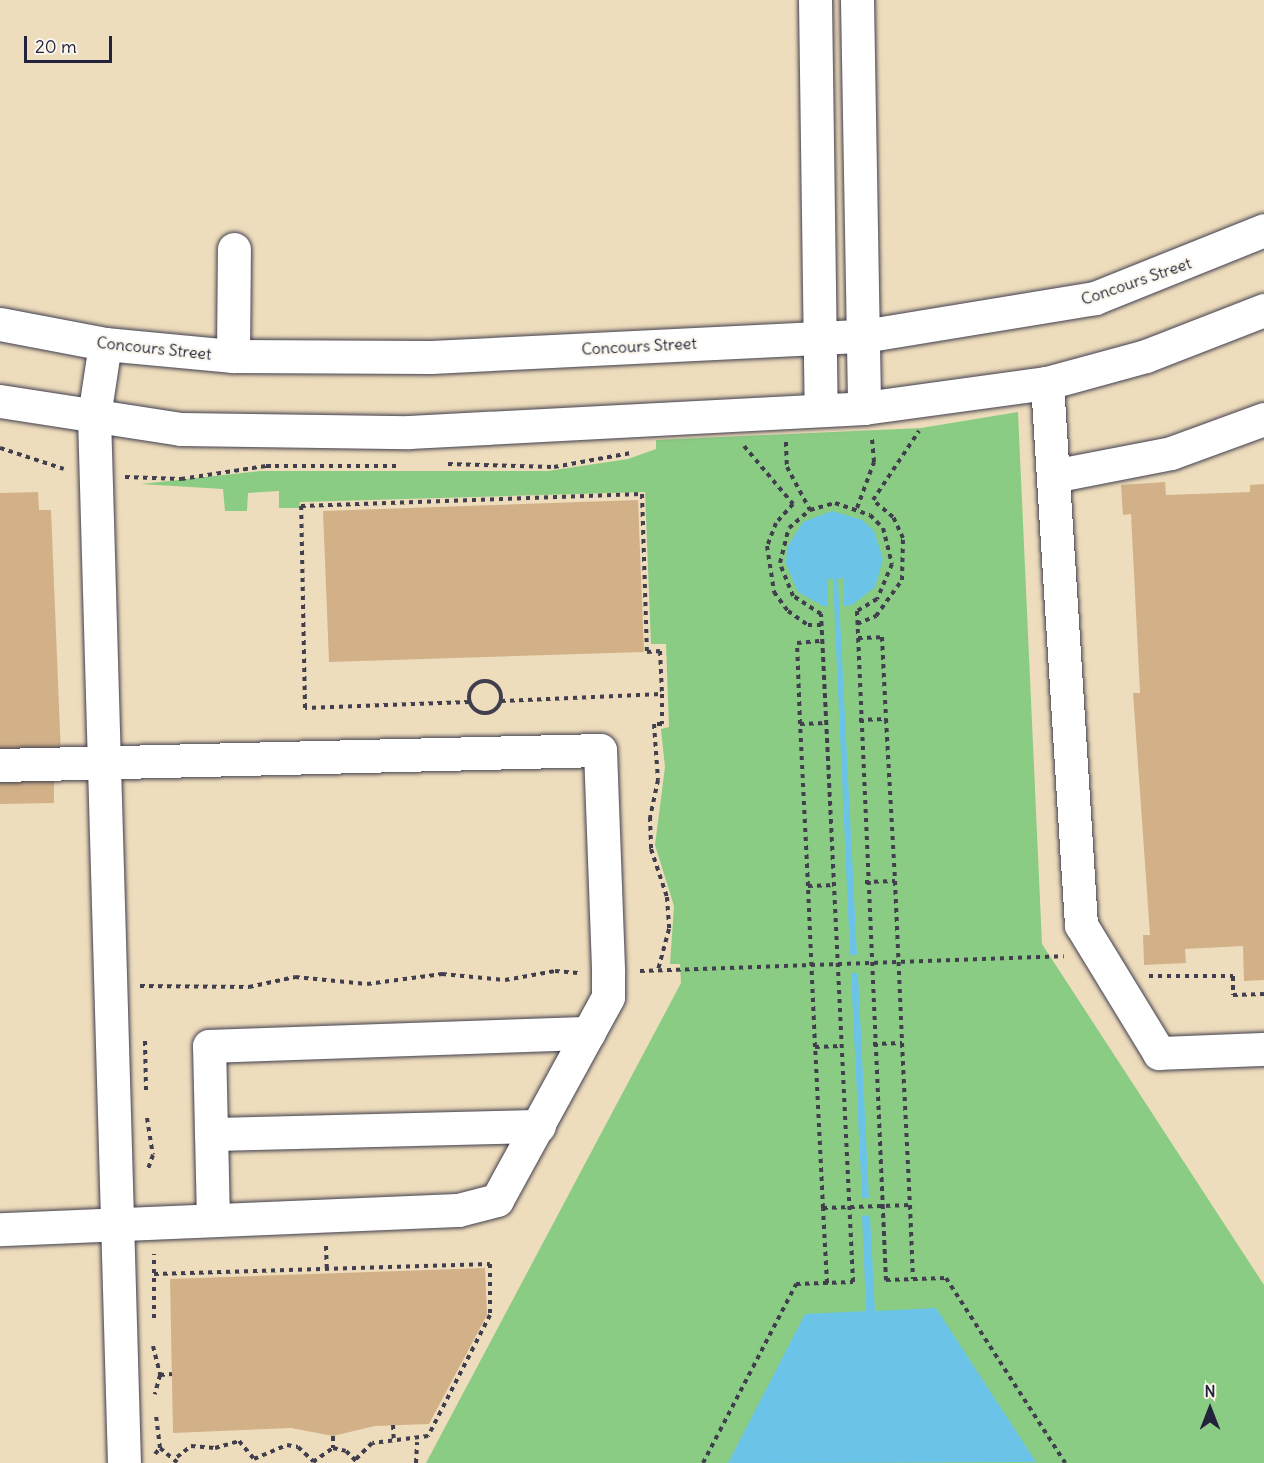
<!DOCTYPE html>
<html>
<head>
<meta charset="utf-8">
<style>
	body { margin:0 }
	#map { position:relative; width:1264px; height:1463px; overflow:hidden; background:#eeddbc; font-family:Delius,sans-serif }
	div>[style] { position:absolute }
	.green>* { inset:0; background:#8bcc84 }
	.water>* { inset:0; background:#6bc3e8 }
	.building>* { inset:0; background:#d2b189 }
	.path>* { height:4px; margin-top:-2px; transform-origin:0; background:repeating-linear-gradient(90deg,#413e4e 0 4.5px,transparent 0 9px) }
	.path>.ring { margin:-2px; padding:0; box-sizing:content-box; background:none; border:4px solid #413e4e; border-radius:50% }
	.roads { filter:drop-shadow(0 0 2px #413e4e) drop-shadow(0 0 2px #413e4e) }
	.minor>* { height:33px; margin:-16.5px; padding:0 16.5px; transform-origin:16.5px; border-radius:16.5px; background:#fff }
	span { translate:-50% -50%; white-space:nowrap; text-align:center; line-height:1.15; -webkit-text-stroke:4.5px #fbf7ec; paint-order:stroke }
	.street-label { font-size:16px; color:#22223b }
	.north { position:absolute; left:1180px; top:1379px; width:60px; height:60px; -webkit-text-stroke:4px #fbf7ec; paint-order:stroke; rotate:0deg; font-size:16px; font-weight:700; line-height:24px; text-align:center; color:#22223b }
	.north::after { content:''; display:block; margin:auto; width:21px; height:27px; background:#22223b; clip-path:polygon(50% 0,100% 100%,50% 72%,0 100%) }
	.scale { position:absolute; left:24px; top:36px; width:88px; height:27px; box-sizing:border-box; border:3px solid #22223b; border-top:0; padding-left:8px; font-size:18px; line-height:21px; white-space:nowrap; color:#22223b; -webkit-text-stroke:4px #fbf7ec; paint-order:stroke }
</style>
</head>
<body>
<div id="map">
	<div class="green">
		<i style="clip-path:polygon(1018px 412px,1042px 944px,1264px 1285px,1264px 1463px,426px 1463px,681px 983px,680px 964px,670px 964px,674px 906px,655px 845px,665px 767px,661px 729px,669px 727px,666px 644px,651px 644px,645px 492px,300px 502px,299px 508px,279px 508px,279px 491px,248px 493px,247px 511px,225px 511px,223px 489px,141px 484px,260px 471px,548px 471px,628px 459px,656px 449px,656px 440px,921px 428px)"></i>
	</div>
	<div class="water">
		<i style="clip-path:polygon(832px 511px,862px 520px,874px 531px,883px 559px,875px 587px,852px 605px,844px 606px,843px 578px,838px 579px,857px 955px,850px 955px,833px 579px,828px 579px,828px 607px,823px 606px,798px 592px,786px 564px,787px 548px,803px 522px)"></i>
		<i style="clip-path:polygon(851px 973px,858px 973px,869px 1198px,862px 1198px)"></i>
		<i style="clip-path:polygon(870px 1215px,875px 1311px,936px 1308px,1036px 1462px,728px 1463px,805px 1314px,866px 1311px,862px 1216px)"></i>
	</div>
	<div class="building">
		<i style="clip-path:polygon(1165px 482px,1166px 495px,1250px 492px,1250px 485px,1264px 484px,1264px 980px,1244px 981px,1243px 946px,1185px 949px,1186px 963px,1144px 965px,1143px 935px,1150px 935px,1133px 693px,1140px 693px,1131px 514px,1123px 515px,1121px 485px)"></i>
		<i style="clip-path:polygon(38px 492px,39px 510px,51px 510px,62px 780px,54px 781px,54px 803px,0 804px,0 493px)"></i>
		<i style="clip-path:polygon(638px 500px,644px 652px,329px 662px,323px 511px)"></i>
		<i style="clip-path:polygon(485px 1268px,487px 1315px,429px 1424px,375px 1426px,333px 1436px,291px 1428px,173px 1433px,170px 1279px)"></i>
	</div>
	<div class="path">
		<i style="left:786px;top:442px;width:25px;rotate:88deg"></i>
		<i style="left:787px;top:467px;width:49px;rotate:61.9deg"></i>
		<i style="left:744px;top:446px;width:76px;rotate:49.8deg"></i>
		<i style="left:793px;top:504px;width:25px;rotate:132deg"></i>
		<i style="left:776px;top:523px;width:25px;rotate:111deg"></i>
		<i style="left:767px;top:546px;width:47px;rotate:81.3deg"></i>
		<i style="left:774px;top:592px;width:24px;rotate:54deg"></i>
		<i style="left:788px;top:611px;width:24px;rotate:35deg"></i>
		<i style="left:808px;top:625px;width:13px"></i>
		<i style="left:0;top:448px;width:67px;rotate:18.2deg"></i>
		<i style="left:448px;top:464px;width:106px;rotate:1.6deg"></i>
		<i style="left:554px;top:467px;width:78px;rotate:-10.3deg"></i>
		<i style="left:125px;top:477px;width:56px;rotate:2deg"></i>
		<i style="left:181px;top:479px;width:86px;rotate:-8.7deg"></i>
		<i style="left:266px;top:466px;width:130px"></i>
		<i style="left:857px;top:508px;width:49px;rotate:-69.7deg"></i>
		<i style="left:874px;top:462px;width:25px;rotate:-95deg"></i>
		<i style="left:857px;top:624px;width:21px;rotate:-23deg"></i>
		<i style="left:876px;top:616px;width:44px;rotate:-54.2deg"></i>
		<i style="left:902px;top:580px;width:42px;rotate:-88.6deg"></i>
		<i style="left:903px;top:538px;width:23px;rotate:-115deg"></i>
		<i style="left:893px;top:517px;width:26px;rotate:-140deg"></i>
		<i style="left:873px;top:500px;width:83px;rotate:-56.3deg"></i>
		<i style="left:858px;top:638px;width:24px;rotate:-2deg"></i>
		<i style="left:882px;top:637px;width:82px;rotate:87.2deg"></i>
		<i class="ring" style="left:469px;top:681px;width:28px;height:28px"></i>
		<i style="left:501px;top:701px;width:161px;rotate:-2.5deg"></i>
		<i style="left:469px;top:702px;width:164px;rotate:177.9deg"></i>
		<i style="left:305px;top:708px;width:202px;rotate:-91.1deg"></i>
		<i style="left:301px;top:506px;width:341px;rotate:-2deg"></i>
		<i style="left:642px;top:494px;width:158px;rotate:88.2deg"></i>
		<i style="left:647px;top:652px;width:13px;rotate:-4deg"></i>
		<i style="left:660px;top:651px;width:43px;rotate:87.3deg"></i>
		<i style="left:662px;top:694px;width:30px;rotate:90deg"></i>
		<i style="left:662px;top:724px;width:8px;rotate:180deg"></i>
		<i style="left:654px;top:724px;width:56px;rotate:85.9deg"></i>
		<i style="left:658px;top:780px;width:38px;rotate:102deg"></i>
		<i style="left:650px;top:817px;width:32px;rotate:88deg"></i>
		<i style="left:651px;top:849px;width:51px;rotate:71.6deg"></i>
		<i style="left:667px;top:897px;width:32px;rotate:86deg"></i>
		<i style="left:669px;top:929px;width:42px;rotate:105deg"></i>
		<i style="left:859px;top:720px;width:27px;rotate:-2deg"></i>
		<i style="left:886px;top:719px;width:162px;rotate:86.8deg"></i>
		<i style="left:800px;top:724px;width:81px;rotate:-92.1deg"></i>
		<i style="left:797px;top:643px;width:25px;rotate:-5deg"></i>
		<i style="left:865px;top:882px;width:30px;rotate:-2deg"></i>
		<i style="left:895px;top:881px;width:162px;rotate:87.5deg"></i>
		<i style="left:808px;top:886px;width:162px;rotate:-92.8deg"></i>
		<i style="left:800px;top:724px;width:26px;rotate:-2deg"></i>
		<i style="left:640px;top:971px;width:424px;rotate:-2deg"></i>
		<i style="left:1149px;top:976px;width:84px"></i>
		<i style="left:1233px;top:976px;width:19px;rotate:90deg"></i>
		<i style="left:1233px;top:995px;width:31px;rotate:-2deg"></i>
		<i style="left:140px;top:986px;width:109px;rotate:0.5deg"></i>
		<i style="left:249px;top:987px;width:47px;rotate:-12.3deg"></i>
		<i style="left:295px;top:977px;width:72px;rotate:5.6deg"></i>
		<i style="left:367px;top:984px;width:76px;rotate:-7.6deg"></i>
		<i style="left:442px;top:974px;width:63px;rotate:5.4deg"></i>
		<i style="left:505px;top:980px;width:51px;rotate:-10.2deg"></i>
		<i style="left:555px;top:971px;width:23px;rotate:5deg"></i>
		<i style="left:145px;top:1041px;width:49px;rotate:88.8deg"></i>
		<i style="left:873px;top:1044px;width:29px;rotate:-2deg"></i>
		<i style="left:902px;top:1043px;width:162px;rotate:87.2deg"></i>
		<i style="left:815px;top:1047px;width:161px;rotate:-92.5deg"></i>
		<i style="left:808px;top:886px;width:27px;rotate:-2deg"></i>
		<i style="left:147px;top:1118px;width:37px;rotate:81deg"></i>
		<i style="left:153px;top:1155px;width:15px;rotate:110deg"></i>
		<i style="left:823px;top:1208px;width:161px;rotate:-92.8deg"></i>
		<i style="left:815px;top:1047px;width:27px;rotate:-2deg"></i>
		<i style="left:326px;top:1246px;width:26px;rotate:88deg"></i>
		<i style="left:154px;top:1274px;width:336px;rotate:-1.7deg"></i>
		<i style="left:490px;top:1264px;width:51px;rotate:90deg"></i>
		<i style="left:490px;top:1315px;width:136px;rotate:117.1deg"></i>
		<i style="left:428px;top:1436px;width:56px;rotate:172.9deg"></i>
		<i style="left:372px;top:1443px;width:23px;rotate:135deg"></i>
		<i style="left:827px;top:1283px;width:75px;rotate:-93.1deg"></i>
		<i style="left:823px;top:1208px;width:87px;rotate:-2deg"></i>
		<i style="left:910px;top:1205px;width:74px;rotate:87.7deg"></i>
		<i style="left:154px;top:1318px;width:64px;rotate:-90deg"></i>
		<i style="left:153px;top:1346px;width:30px;rotate:76deg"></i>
		<i style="left:160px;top:1375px;width:20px;rotate:105deg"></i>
		<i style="left:160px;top:1375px;width:12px;rotate:-5deg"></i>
		<i style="left:393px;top:1425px;width:18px;rotate:87deg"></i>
		<i style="left:333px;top:1436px;width:12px;rotate:90deg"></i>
		<i style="left:160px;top:1448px;width:23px;rotate:40deg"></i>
		<i style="left:155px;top:1454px;width:8px;rotate:-50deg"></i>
		<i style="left:160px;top:1448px;width:35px;rotate:-97deg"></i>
		<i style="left:177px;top:1457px;width:18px;rotate:-38deg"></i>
		<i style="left:191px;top:1446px;width:24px;rotate:5deg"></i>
		<i style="left:215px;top:1448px;width:25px;rotate:-16deg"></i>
		<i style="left:239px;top:1441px;width:23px;rotate:50deg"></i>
		<i style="left:254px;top:1459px;width:36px;rotate:-23deg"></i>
		<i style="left:287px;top:1445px;width:11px;rotate:10deg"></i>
		<i style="left:298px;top:1447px;width:21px;rotate:43deg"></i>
		<i style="left:313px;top:1462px;width:24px;rotate:-35deg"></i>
		<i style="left:333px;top:1448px;width:13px;rotate:13deg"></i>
		<i style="left:346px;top:1451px;width:17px;rotate:45deg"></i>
		<i style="left:416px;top:1463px;width:21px;rotate:-87deg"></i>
		<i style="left:703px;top:1463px;width:202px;rotate:-62.5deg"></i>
		<i style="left:796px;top:1284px;width:57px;rotate:-2deg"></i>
		<i style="left:853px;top:1282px;width:669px;rotate:-92.74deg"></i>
		<i style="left:821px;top:614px;width:33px;rotate:-147deg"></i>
		<i style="left:793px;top:596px;width:35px;rotate:-112deg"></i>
		<i style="left:780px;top:563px;width:36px;rotate:-76deg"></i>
		<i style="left:789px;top:528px;width:28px;rotate:-41deg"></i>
		<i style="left:810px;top:510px;width:26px;rotate:-16deg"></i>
		<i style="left:835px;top:503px;width:37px;rotate:19deg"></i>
		<i style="left:870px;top:515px;width:18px;rotate:45deg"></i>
		<i style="left:883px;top:528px;width:37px;rotate:76deg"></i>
		<i style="left:892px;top:564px;width:38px;rotate:113deg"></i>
		<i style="left:877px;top:599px;width:23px;rotate:149deg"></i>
		<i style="left:857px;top:611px;width:670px;rotate:87.52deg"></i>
		<i style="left:886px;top:1280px;width:60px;rotate:-1.9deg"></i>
		<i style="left:946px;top:1278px;width:220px;rotate:57.2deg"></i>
	</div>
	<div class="roads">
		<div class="minor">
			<i style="left:815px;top:0;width:410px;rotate:89.2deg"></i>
			<i style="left:857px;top:0;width:408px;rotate:89deg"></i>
			<i style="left:0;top:324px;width:107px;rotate:10.8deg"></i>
			<i style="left:105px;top:344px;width:129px;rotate:5.4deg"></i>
			<i style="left:233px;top:356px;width:198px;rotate:0.3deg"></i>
			<i style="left:431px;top:357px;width:433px;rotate:-2.8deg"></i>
			<i style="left:863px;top:336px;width:235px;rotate:-9.3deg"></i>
			<i style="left:1095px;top:298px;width:182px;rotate:-21.9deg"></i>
			<i style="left:105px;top:344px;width:73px;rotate:98.7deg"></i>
			<i style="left:94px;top:416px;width:1047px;rotate:88.36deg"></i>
			<i style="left:233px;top:356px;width:107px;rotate:-89.5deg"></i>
			<i style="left:1047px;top:383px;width:543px;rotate:86.41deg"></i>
			<i style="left:1081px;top:925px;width:150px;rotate:58.6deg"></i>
			<i style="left:1159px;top:1053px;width:105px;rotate:-2.2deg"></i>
			<i style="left:0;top:401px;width:183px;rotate:8.8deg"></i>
			<i style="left:181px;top:429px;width:228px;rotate:0.8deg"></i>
			<i style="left:409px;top:432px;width:456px;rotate:-3deg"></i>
			<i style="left:864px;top:408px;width:185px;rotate:-7.8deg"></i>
			<i style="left:1047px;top:383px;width:103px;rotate:-15.3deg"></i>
			<i style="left:1146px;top:356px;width:127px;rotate:-21.3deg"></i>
			<i style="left:1053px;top:476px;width:120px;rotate:-11deg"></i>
			<i style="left:1171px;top:453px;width:99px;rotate:-20.1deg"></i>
			<i style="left:0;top:765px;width:600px;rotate:-1.43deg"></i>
			<i style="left:600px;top:750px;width:223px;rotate:87.9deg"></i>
			<i style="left:608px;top:973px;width:24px;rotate:90deg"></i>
			<i style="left:608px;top:997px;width:231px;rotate:118.7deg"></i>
			<i style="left:497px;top:1200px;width:40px;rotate:165.6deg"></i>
			<i style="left:458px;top:1210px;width:458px;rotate:177.6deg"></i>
			<i style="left:211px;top:1134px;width:328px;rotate:-1.4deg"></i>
			<i style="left:213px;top:1220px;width:174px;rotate:-91.3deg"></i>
			<i style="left:209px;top:1046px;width:380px;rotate:-2deg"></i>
		</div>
	</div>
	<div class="street-label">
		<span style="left:1136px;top:281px;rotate:-19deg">Concours Street</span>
		<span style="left:639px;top:346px;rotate:-3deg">Concours Street</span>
		<span style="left:154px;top:348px;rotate:6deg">Concours Street</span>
	</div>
	<div class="north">N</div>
	<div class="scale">20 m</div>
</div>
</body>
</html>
